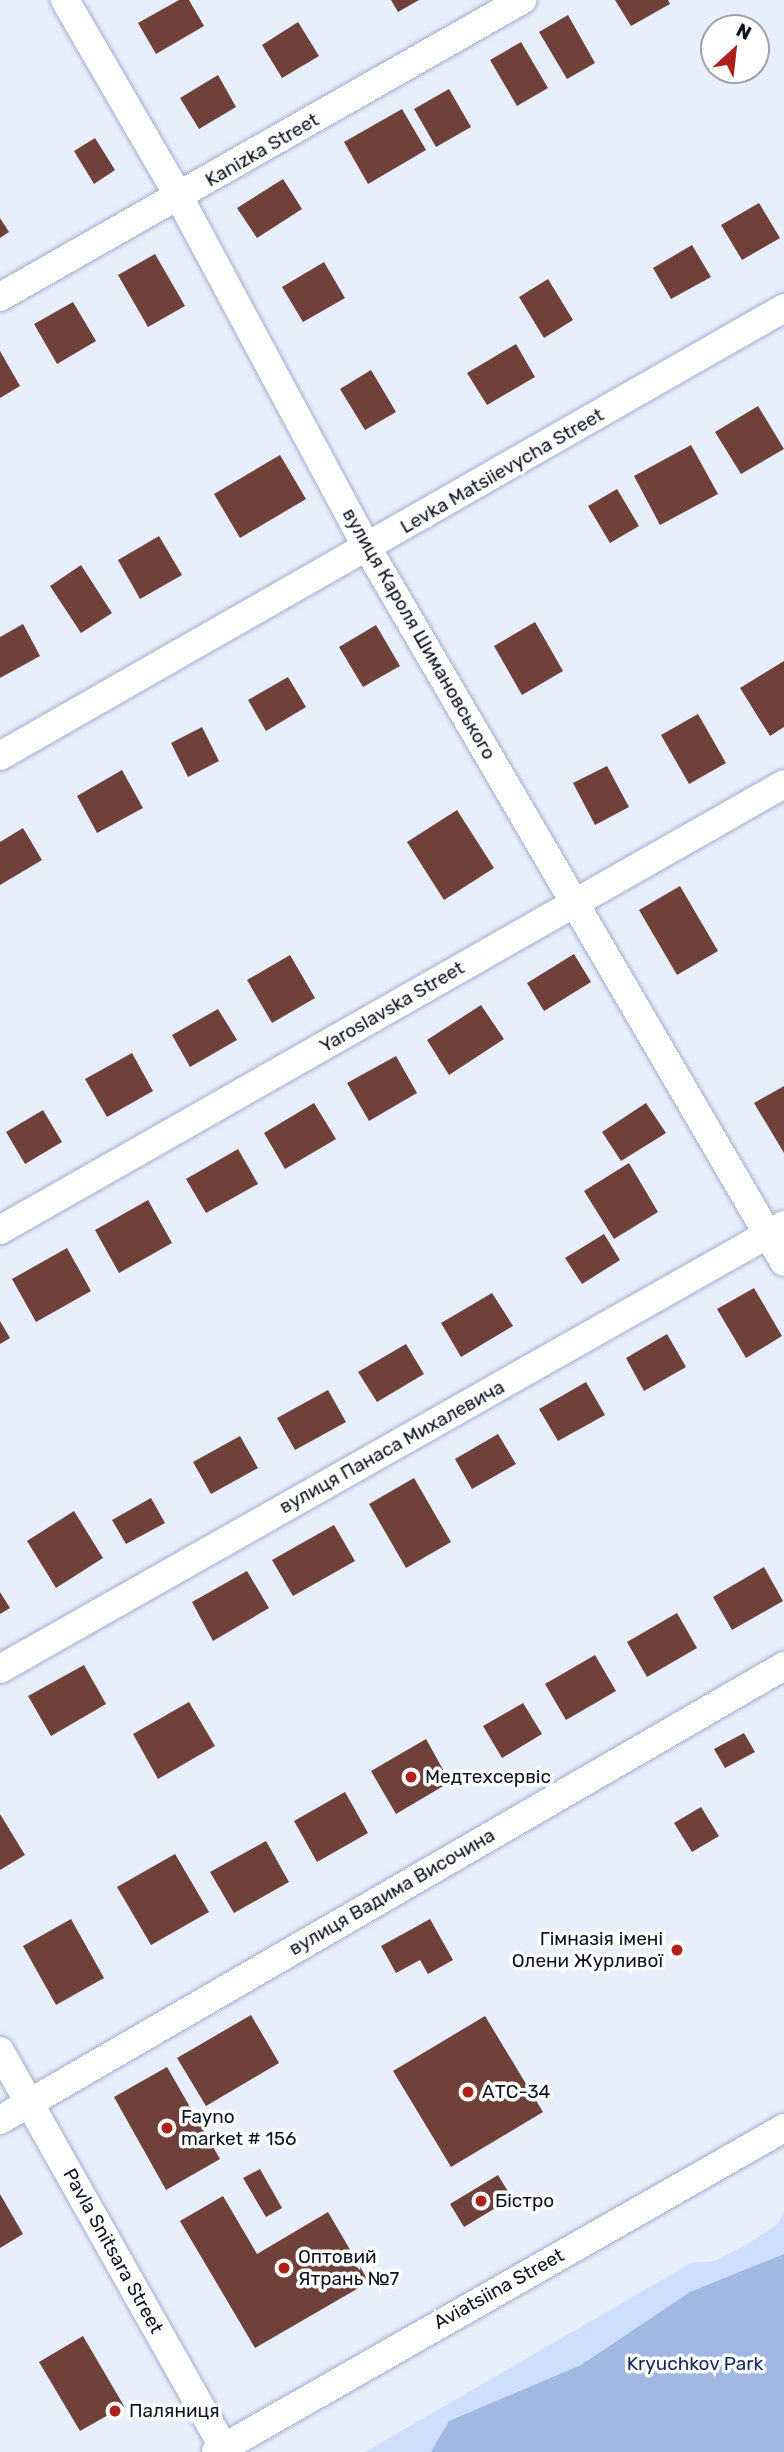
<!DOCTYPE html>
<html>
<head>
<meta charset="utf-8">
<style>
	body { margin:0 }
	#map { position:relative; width:784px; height:2452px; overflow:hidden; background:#e8effc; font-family:Rubik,sans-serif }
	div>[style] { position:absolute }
	.green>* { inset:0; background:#cedffd }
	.forest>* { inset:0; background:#a1b8e3 }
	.building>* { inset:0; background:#70413b }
	.roads { filter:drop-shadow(0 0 2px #9eaecc) drop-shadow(0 0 2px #9eaecc) }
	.minor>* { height:28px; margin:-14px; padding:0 14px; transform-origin:14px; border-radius:14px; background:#fff }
	.dots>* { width:19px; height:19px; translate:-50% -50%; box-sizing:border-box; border:4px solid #fff; border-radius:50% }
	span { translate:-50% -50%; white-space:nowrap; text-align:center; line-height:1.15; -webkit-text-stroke:7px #fff; paint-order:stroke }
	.street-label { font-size:19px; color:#0e141f }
	.poi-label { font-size:19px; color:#0e141f }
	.left { translate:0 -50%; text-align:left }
	.right { translate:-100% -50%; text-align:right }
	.park-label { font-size:19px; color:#122b5e }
	.north { position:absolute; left:700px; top:14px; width:70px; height:70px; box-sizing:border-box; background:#fff; border:2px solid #9fa1a5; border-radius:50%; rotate:27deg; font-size:19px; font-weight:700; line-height:28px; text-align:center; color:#0e141f }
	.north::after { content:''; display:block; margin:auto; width:24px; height:32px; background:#b0201a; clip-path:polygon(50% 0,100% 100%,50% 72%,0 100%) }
</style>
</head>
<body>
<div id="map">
	<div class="green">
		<i style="clip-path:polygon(784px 2212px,784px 2452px,365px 2452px,691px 2263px,714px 2261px,746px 2245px,778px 2224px)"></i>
	</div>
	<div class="forest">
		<i style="clip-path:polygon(784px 2254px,784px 2452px,431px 2452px,449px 2421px,581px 2365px,690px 2292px)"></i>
	</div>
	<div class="building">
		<i style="clip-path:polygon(179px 0,189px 0,204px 26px,156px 54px,138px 23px)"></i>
		<i style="clip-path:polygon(391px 0,419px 0,398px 12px)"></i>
		<i style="clip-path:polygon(615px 0,668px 0,670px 4px,631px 26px)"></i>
		<i style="clip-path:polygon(568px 15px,595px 63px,567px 79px,539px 32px)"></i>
		<i style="clip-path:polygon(298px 22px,319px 56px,282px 78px,262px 45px)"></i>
		<i style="clip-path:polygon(521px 42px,548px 88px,517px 106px,490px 60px)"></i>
		<i style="clip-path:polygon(218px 75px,236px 107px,199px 129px,180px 98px)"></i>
		<i style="clip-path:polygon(449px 89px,471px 127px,436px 147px,414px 109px)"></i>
		<i style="clip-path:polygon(402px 109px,426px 150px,368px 184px,344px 142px)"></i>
		<i style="clip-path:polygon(95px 138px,115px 170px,94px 184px,74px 151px)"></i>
		<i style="clip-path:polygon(283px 179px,302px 209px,257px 238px,237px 208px)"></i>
		<i style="clip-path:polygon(759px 203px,780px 238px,742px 260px,721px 225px)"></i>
		<i style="clip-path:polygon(0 218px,9px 232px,0 238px)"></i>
		<i style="clip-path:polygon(692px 245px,711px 277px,671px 299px,653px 268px)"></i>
		<i style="clip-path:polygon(155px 254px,185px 306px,148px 327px,118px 275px)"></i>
		<i style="clip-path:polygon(324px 262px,345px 298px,303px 322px,282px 287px)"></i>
		<i style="clip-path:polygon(548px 279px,573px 320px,544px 338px,519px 297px)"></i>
		<i style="clip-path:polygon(73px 302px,96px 341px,57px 364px,34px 324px)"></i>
		<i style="clip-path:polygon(516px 344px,535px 377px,487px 405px,467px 373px)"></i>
		<i style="clip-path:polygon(0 351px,20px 386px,0 398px)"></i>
		<i style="clip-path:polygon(371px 370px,396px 412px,365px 430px,340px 389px)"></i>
		<i style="clip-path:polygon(758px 406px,784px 449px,741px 474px,715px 432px)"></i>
		<i style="clip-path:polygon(691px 445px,718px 494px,660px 525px,634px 476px)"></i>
		<i style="clip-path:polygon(280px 455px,306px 499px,240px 538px,214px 494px)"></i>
		<i style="clip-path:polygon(617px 489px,639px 526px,610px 543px,588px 506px)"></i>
		<i style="clip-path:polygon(159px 536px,182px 575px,140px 599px,118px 560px)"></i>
		<i style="clip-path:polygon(81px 565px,112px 613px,81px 633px,50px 586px)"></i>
		<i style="clip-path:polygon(535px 622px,563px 671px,522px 695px,494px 646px)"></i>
		<i style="clip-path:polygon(23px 624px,40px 656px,0 678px,0 637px)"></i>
		<i style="clip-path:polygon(376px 625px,400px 666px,363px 687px,339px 647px)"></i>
		<i style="clip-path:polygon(784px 661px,784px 727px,770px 736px,740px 688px)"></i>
		<i style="clip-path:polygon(288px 677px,306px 707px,266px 731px,248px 700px)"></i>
		<i style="clip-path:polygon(698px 714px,726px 763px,689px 784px,661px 735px)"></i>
		<i style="clip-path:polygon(202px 727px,219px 761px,188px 777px,171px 743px)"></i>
		<i style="clip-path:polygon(607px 766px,629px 807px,595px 825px,573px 783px)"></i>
		<i style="clip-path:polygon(122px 770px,143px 808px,97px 833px,77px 796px)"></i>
		<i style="clip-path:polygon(457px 810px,494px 868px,444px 900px,407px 842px)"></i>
		<i style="clip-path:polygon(23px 828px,42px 860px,0 885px,0 842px)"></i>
		<i style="clip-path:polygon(680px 886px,718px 951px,677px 975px,639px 910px)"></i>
		<i style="clip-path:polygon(574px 954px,591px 982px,544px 1011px,527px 983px)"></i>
		<i style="clip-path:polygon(290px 955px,315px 998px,272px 1023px,247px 980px)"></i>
		<i style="clip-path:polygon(481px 1005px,504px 1039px,449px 1075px,427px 1040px)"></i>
		<i style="clip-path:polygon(218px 1009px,237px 1040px,190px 1067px,172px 1035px)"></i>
		<i style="clip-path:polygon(132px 1053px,153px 1091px,107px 1117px,85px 1079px)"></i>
		<i style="clip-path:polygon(396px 1056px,417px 1093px,369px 1121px,347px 1083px)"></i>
		<i style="clip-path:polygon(784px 1086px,784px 1153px,754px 1103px)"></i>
		<i style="clip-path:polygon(314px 1103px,336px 1139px,285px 1169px,264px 1133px)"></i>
		<i style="clip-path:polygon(646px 1103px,666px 1133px,621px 1161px,602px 1132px)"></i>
		<i style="clip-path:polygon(43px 1110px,62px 1142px,25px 1164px,6px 1132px)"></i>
		<i style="clip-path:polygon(238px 1149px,258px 1184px,206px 1213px,186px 1179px)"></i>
		<i style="clip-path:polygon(629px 1163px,658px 1212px,614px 1239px,584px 1191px)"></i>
		<i style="clip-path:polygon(148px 1200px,172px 1243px,119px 1273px,95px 1230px)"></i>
		<i style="clip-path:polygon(604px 1234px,620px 1260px,582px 1284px,565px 1258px)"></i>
		<i style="clip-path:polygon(67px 1248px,91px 1291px,36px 1322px,12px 1279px)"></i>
		<i style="clip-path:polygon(754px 1288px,782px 1336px,746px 1358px,717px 1309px)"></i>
		<i style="clip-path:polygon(492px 1293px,513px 1326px,461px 1357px,441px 1323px)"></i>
		<i style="clip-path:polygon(0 1321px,10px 1338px,0 1344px)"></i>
		<i style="clip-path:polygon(667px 1334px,686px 1367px,644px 1391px,626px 1358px)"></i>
		<i style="clip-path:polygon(406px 1344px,424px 1374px,377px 1402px,358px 1372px)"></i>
		<i style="clip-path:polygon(586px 1382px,605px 1415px,558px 1441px,539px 1409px)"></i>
		<i style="clip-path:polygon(328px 1390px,346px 1422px,295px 1450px,277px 1418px)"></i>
		<i style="clip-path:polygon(498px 1434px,516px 1464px,472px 1489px,455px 1459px)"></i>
		<i style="clip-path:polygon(240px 1436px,258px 1468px,211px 1494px,193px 1462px)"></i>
		<i style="clip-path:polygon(414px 1478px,451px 1542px,406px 1568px,369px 1504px)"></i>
		<i style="clip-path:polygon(151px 1498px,165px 1523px,126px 1544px,112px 1520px)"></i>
		<i style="clip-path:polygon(74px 1511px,103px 1558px,56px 1588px,27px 1541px)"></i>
		<i style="clip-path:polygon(334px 1525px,355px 1561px,293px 1596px,272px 1560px)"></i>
		<i style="clip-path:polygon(764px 1567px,783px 1601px,732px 1630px,713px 1597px)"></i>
		<i style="clip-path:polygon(247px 1571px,269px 1608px,213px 1641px,192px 1602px)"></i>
		<i style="clip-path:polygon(0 1592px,10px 1608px,0 1614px)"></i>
		<i style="clip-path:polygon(677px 1613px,697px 1648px,647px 1677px,627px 1642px)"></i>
		<i style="clip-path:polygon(595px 1655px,616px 1691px,566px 1720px,545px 1684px)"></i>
		<i style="clip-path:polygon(84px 1665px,106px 1704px,51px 1736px,28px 1696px)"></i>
		<i style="clip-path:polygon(189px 1702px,215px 1746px,158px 1779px,133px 1734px)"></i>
		<i style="clip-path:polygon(523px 1703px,542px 1734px,502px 1758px,483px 1726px)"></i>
		<i style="clip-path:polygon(744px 1733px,755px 1752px,725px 1768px,714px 1749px)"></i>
		<i style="clip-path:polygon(426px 1739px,450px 1782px,396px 1814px,371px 1771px)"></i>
		<i style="clip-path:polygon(345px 1792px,368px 1833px,317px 1862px,294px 1821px)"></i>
		<i style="clip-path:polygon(701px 1807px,719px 1836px,692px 1852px,674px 1823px)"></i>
		<i style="clip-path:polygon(0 1814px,25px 1855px,0 1870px)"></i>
		<i style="clip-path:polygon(266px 1841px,289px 1882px,234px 1913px,210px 1872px)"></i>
		<i style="clip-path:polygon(175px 1854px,209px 1912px,151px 1945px,117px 1887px)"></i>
		<i style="clip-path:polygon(71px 1919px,104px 1978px,56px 2005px,23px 1946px)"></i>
		<i style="clip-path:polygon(430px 1919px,453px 1960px,428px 1974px,420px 1960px,396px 1973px,381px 1946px)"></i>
		<i style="clip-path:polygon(251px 2015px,279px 2063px,206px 2106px,177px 2058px)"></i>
		<i style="clip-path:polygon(485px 2016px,543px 2112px,451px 2167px,393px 2071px)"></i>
		<i style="clip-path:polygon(167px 2067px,220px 2159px,166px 2190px,114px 2097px)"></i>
		<i style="clip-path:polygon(260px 2169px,282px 2208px,266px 2217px,243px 2178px)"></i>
		<i style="clip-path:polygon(498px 2175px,512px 2198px,464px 2227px,450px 2204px)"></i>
		<i style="clip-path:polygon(0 2194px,23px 2234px,0 2248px)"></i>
		<i style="clip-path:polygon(223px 2196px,257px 2254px,328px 2212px,369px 2282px,255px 2348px,180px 2221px)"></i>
		<i style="clip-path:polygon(83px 2336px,124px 2406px,80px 2431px,39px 2362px)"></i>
	</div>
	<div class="roads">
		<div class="minor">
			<i style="left:65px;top:0;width:228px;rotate:59.9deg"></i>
			<i style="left:179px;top:197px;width:400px;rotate:61.8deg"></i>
			<i style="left:368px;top:549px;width:825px;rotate:59.74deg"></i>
			<i style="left:0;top:297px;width:601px;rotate:-29.64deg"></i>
			<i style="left:0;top:756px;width:903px;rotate:-29.74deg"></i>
			<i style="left:0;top:1230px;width:902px;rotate:-29.63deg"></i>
			<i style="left:0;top:1669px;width:901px;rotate:-29.52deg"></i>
			<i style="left:0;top:2051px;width:460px;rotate:60.6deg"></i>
			<i style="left:0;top:2120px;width:906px;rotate:-30.07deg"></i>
			<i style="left:216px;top:2452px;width:654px;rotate:-29.7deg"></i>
		</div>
	</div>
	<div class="dots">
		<i style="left:411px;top:1777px;background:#b0201a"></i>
		<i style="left:677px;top:1950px;background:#b0201a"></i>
		<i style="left:468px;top:2092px;background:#b0201a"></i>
		<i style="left:167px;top:2128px;background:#b0201a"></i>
		<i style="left:481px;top:2201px;background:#b0201a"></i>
		<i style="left:284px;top:2268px;background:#b0201a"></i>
		<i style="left:115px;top:2411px;background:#b0201a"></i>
	</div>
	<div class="street-label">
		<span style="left:262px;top:150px;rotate:-30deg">Kanizka Street</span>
		<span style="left:502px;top:471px;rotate:-30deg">Levka Matsiievycha Street</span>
		<span style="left:419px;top:634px;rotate:60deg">вулиця Кароля Шимановського</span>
		<span style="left:392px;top:1007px;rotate:-30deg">Yaroslavska Street</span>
		<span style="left:392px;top:1447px;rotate:-29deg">вулиця Панаса Михалевича</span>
		<span style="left:392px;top:1892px;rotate:-30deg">вулиця Вадима Височина</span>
		<span style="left:113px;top:2251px;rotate:61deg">Pavla Snitsara Street</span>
		<span style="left:499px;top:2289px;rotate:-29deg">Aviatsiina Street</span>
	</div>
	<div class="poi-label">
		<span class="left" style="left:425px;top:1777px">Медтехсервіс</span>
		<span class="right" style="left:663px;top:1950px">Гімназія імені<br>Олени Журливої</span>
		<span class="left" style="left:482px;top:2092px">АТС-34</span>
		<span class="left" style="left:181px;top:2128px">Fayno<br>market # 156</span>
		<span class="left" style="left:495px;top:2201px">Бістро</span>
		<span class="left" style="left:298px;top:2268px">Оптовий<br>Ятрань №7</span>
		<span class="left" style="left:129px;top:2411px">Паляниця</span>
	</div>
	<div class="park-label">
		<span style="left:695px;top:2364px">Kryuchkov Park</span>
	</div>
	<div class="north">N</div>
</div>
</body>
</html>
